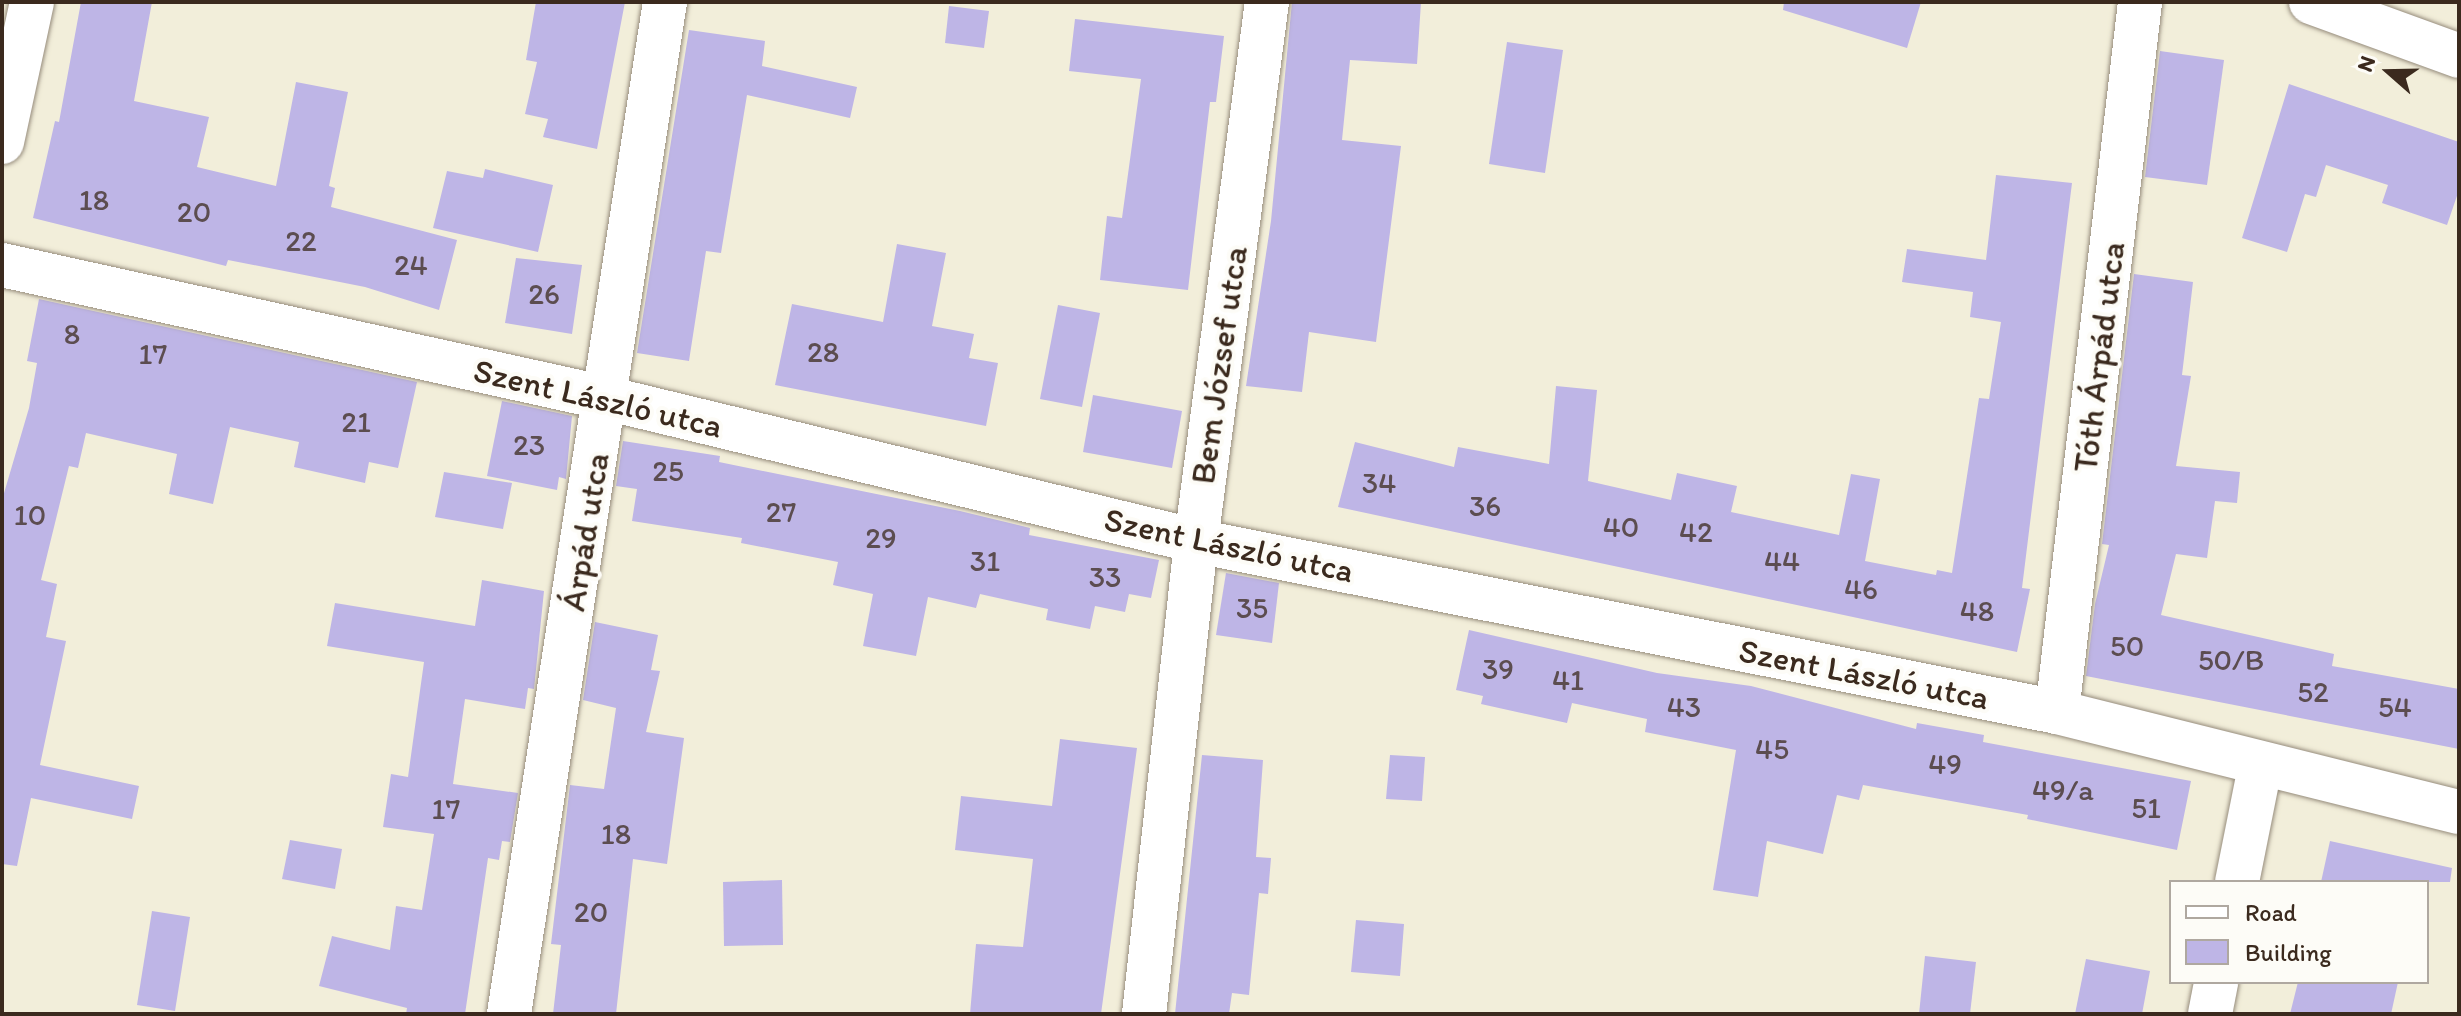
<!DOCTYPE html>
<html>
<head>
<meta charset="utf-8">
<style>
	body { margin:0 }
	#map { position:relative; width:2461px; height:1016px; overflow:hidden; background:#f2eeda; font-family:Itim,sans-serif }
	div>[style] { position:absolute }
	.building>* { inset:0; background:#beb5e6 }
	.roads { filter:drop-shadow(0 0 2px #968c7c) drop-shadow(0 0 2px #968c7c) }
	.street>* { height:44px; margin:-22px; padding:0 22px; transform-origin:22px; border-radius:22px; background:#fff }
	.secondary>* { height:44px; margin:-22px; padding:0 22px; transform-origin:22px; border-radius:22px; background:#fff }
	span { translate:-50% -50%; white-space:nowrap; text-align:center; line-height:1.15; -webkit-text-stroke:8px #fdfcf7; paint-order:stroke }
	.number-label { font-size:30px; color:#5c4d50 }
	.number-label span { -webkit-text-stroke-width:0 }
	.street-label { font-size:34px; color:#3b2a1e }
	.frame { position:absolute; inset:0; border:4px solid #3b2a1e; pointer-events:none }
	.legend { position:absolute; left:2169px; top:880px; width:260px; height:104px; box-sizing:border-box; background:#fdfcf7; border:2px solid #afa8a0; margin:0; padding:10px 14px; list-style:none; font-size:24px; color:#3b2a1e }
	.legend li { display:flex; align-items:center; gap:16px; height:40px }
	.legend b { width:40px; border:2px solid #afa8a0 }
	.north { position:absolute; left:2349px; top:32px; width:80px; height:80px; -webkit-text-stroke:6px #fdfcf7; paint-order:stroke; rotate:290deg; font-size:22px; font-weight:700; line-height:32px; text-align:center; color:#3b2a1e }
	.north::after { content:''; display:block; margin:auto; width:28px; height:36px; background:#3b2a1e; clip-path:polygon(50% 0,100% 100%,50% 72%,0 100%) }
</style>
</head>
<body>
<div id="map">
	<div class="building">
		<i style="clip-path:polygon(81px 2px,152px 2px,134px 101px,209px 117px,197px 167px,276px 186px,296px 82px,348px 92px,329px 186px,335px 188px,331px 207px,457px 240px,439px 310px,365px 287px,228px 260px,226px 266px,33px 218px,55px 121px,59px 122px)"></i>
		<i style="clip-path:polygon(536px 2px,625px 2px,597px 149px,543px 137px,548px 119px,525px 114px,537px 62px,526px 60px)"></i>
		<i style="clip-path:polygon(1292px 2px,1421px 2px,1417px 64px,1350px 60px,1342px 140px,1401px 146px,1376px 342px,1309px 332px,1302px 392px,1246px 386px,1271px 221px)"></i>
		<i style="clip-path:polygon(1784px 2px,1921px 2px,1907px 48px,1783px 10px)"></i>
		<i style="clip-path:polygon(949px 6px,989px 11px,984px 48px,945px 43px)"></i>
		<i style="clip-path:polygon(1075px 19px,1224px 36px,1216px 102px,1210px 102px,1188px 290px,1100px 280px,1107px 216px,1122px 218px,1141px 79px,1069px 71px)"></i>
		<i style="clip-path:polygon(689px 30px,765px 41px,762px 66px,857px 87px,850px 118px,747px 95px,721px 253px,706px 251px,689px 361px,637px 353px)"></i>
		<i style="clip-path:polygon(1507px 42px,1563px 50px,1545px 173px,1489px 164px)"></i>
		<i style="clip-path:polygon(2160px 51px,2224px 60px,2207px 185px,2145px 177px)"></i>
		<i style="clip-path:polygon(2289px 84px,2459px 142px,2459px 190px,2447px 225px,2382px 203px,2388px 185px,2326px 165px,2316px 197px,2305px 194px,2287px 252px,2242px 238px)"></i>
		<i style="clip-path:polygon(485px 169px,553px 185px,538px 252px,433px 228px,447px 171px,483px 178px)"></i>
		<i style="clip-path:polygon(1996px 175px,2072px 183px,2022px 588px,2030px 589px,2017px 652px,1338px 507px,1355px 442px,1454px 467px,1458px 447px,1549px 464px,1556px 386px,1597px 390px,1588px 481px,1671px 500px,1677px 473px,1737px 486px,1731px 512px,1839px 535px,1851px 474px,1880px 479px,1865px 561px,1936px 575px,1937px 570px,1952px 573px,1979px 398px,1989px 399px,2001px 322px,1970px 317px,1973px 292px,1902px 282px,1907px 249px,1986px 260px)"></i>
		<i style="clip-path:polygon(897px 244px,946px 253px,932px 326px,974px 334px,969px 358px,998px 363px,986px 426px,775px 385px,792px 304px,883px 322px)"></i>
		<i style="clip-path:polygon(516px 258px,582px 265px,572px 334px,505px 323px)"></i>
		<i style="clip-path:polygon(2134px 274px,2193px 282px,2182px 375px,2191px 376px,2176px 466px,2240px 472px,2237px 503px,2215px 501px,2207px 558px,2176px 554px,2161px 615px,2334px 654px,2332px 666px,2459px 689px,2459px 749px,2086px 676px,2095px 604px,2109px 545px,2102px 544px)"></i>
		<i style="clip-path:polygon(39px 299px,417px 382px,398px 468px,369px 462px,365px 483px,294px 467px,299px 442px,230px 427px,213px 504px,169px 494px,177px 454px,86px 433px,78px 468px,69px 466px,41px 580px,57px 584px,46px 637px,66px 641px,40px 765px,139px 786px,132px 819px,31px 798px,17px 866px,2px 864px,2px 500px,29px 408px,37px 363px,27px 361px)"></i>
		<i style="clip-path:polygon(1058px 305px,1100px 313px,1082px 407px,1040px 399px)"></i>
		<i style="clip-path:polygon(1093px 395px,1182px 411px,1172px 468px,1083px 452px)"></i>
		<i style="clip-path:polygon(502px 401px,572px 416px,566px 479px,559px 477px,557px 490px,487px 476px)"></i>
		<i style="clip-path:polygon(623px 441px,720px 456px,719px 462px,960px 511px,1030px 528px,1029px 535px,1159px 560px,1151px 598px,1129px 594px,1125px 612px,1095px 606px,1090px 629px,1046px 620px,1048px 609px,980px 594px,976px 608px,928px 597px,916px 656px,863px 646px,873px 594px,833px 585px,838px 562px,741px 543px,742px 538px,632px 521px,637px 489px,616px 486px)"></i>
		<i style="clip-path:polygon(444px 472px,512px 483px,503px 529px,435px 517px)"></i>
		<i style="clip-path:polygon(1226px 573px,1279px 583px,1272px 643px,1216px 635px)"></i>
		<i style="clip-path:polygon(482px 580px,544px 591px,534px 689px,528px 688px,525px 709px,465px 699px,453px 784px,518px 793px,510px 842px,502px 841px,499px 860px,488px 858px,465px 1014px,406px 1014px,407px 1008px,319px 986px,332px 936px,390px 950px,396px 906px,422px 910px,434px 834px,383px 827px,391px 774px,408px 777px,424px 662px,327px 646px,335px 603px,475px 626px)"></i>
		<i style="clip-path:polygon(595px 622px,658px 635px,651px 670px,660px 671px,646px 732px,684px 738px,667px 864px,633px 859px,616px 1014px,553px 1014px,561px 945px,551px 944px,570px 785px,604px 789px,616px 708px,583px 700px)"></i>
		<i style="clip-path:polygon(1469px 630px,1657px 673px,1751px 686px,1916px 729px,1917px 723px,1984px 735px,1983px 742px,2191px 781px,2177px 850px,2027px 819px,2028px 815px,1863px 785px,1859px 800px,1837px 795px,1823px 854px,1767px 841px,1758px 897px,1713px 890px,1736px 750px,1645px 732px,1647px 719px,1572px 703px,1567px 723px,1481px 704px,1483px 696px,1456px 690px)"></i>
		<i style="clip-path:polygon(1060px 739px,1137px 748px,1101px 1014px,970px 1014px,976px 944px,1023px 947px,1033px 859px,955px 850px,961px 796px,1052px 806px)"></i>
		<i style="clip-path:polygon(1202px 755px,1263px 760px,1256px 857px,1271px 858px,1268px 894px,1259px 893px,1249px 995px,1232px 993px,1229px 1014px,1175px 1014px)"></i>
		<i style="clip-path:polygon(1390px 755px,1425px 757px,1422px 801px,1386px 799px)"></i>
		<i style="clip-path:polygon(290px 840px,342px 849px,335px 889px,282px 879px)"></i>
		<i style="clip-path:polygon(2330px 841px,2452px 868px,2450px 882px,2321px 882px)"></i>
		<i style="clip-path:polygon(782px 880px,783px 945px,724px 946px,723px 882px)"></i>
		<i style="clip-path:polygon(152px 911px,190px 917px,175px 1011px,137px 1005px)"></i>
		<i style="clip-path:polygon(1356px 920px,1404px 924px,1400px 976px,1351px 972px)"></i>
		<i style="clip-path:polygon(1925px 956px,1976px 962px,1970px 1014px,1919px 1014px)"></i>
		<i style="clip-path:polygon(2086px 959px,2150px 971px,2142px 1014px,2075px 1014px)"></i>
		<i style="clip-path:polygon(2298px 982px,2398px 982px,2391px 1014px,2290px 1014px)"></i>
	</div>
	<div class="roads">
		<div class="street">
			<i style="left:2px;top:142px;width:143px;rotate:-77.9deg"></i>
			<i style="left:2px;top:265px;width:618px;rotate:12.42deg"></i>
			<i style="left:606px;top:398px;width:607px;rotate:13.62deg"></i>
			<i style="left:1196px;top:541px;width:878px;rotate:11.23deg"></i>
			<i style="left:2057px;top:712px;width:414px;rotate:14deg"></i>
			<i style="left:2057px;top:712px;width:715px;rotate:-83.33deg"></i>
			<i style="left:2237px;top:882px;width:117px;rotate:-78.7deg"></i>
			<i style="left:509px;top:1014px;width:1024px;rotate:-81.24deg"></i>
			<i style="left:1144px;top:1014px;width:476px;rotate:-83.7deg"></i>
			<i style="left:1196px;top:541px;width:544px;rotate:-82.5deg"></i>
			<i style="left:2210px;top:1014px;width:33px;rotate:-79deg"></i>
		</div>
		<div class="secondary">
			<i style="left:2311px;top:2px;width:158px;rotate:20deg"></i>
		</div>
	</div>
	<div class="number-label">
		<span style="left:94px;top:200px">18</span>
		<span style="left:194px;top:212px">20</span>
		<span style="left:301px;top:241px">22</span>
		<span style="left:411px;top:265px">24</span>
		<span style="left:544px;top:294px">26</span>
		<span style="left:72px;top:334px">8</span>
		<span style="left:823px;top:352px">28</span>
		<span style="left:153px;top:354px">17</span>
		<span style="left:356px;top:422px">21</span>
		<span style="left:529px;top:445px">23</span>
		<span style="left:668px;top:471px">25</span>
		<span style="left:1379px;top:483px">34</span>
		<span style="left:1485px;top:506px">36</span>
		<span style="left:781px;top:512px">27</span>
		<span style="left:30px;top:515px">10</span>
		<span style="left:1621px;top:527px">40</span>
		<span style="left:1696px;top:532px">42</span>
		<span style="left:881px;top:538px">29</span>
		<span style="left:985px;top:561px">31</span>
		<span style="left:1782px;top:561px">44</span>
		<span style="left:1105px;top:577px">33</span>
		<span style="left:1861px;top:589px">46</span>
		<span style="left:1252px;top:608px">35</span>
		<span style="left:1977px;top:611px">48</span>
		<span style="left:2127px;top:646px">50</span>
		<span style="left:2231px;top:660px">50/B</span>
		<span style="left:1498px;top:669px">39</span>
		<span style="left:1568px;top:680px">41</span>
		<span style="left:2313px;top:692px">52</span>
		<span style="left:1684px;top:707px">43</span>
		<span style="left:2395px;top:707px">54</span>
		<span style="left:1772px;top:749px">45</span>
		<span style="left:1945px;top:764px">49</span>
		<span style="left:2063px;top:790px">49/a</span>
		<span style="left:2146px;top:808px">51</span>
		<span style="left:446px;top:809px">17</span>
		<span style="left:616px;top:834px">18</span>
		<span style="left:591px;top:912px">20</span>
	</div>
	<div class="street-label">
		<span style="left:2099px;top:357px;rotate:-83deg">Tóth Árpád utca</span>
		<span style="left:1219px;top:365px;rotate:-82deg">Bem József utca</span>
		<span style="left:598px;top:398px;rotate:13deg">Szent László utca</span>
		<span style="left:585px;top:532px;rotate:-81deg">Árpád utca</span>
		<span style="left:1229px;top:545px;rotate:12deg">Szent László utca</span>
		<span style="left:1864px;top:674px;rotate:11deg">Szent László utca</span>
	</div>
	<div class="frame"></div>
	<ul class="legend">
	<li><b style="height:10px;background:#fff"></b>Road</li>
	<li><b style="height:22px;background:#beb5e6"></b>Building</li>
	</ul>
	<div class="north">N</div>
</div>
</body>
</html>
